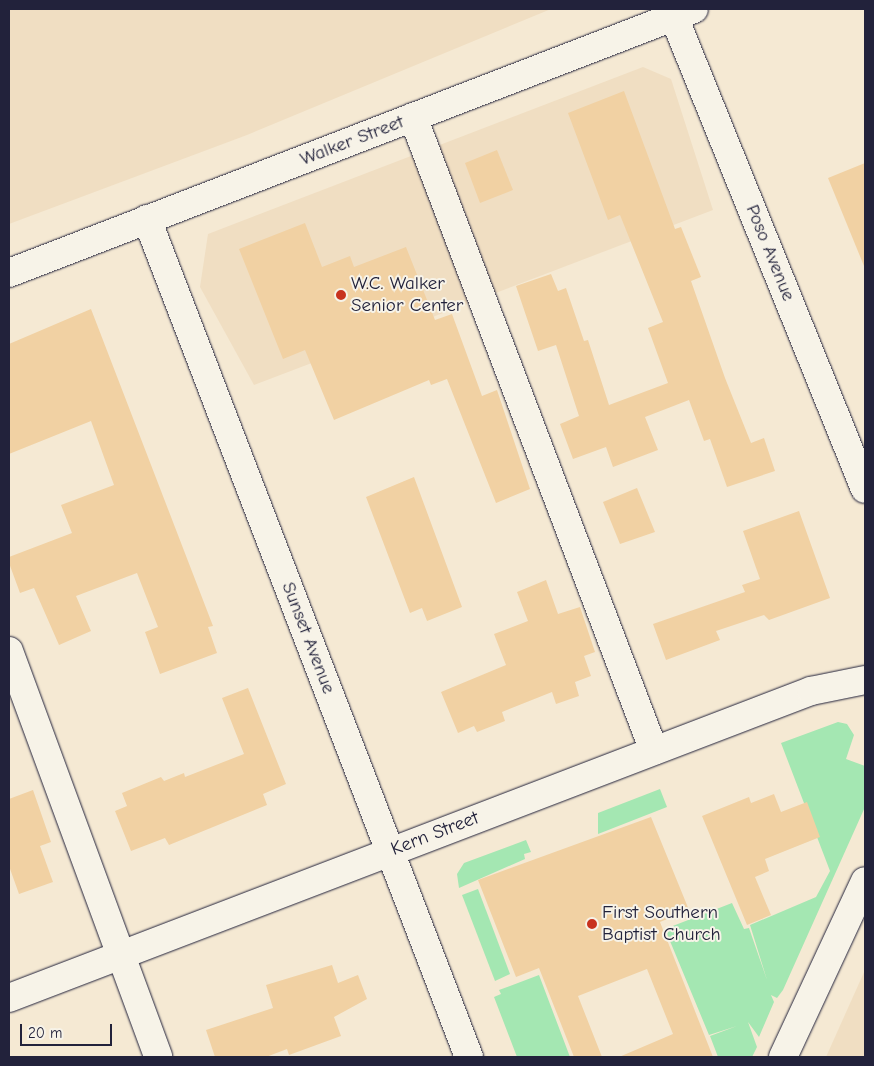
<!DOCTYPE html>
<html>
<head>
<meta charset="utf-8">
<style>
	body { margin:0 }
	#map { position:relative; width:874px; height:1066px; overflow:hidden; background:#f5e9d3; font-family:"Comic Neue",sans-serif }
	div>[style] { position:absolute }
	.built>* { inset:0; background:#f0dec2 }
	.green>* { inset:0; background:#a4e7b2 }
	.building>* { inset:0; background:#f1d1a3 }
	.roads { filter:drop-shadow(0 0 1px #22223b) drop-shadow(0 0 1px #22223b) }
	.minor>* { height:28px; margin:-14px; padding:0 14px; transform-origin:14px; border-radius:14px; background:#f7f3e8 }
	.dots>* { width:14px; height:14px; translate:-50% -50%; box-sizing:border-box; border:2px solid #f7f3e8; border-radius:50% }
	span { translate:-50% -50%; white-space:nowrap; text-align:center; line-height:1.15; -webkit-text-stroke:4px #f7f3e8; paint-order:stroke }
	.street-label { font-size:19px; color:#22223b }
	.poi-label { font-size:19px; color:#22223b }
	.left { translate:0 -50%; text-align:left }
	.frame { position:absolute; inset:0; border:10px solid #22223b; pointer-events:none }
	.scale { position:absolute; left:20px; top:1024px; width:92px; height:22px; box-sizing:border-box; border:2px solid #22223b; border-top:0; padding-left:6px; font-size:15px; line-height:18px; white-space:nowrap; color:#22223b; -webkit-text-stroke:4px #f7f3e8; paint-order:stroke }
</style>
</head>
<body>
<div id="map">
	<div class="built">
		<i style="clip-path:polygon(9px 9px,551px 9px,247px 135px,9px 224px)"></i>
		<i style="clip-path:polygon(643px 67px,671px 79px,713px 210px,254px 385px,200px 287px,208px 234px)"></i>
		<i style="clip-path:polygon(865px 970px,865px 1057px,826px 1057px)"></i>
	</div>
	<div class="green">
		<i style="clip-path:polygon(838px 722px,847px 724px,854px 735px,846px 759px,865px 766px,865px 807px,783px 990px,777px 998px,771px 995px,774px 1002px,759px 1037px,748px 1022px,757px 1047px,752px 1057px,718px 1057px,710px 1036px,737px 1026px,709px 1035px,665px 929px,732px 903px,744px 929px,749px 928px,767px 980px,750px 925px,816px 897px,830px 871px,781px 743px)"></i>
		<i style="clip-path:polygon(660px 789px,667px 807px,598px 834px,598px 813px)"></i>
		<i style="clip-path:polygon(526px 840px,531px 852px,524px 854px,525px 859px,459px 888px,457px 874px,464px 863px)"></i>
		<i style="clip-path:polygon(478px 889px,510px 974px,495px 981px,462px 895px)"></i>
		<i style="clip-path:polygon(539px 975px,570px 1057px,517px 1057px,494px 997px,501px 994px,499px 990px)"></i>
	</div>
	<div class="building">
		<i style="clip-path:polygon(624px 91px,675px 229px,681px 227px,701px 277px,691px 281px,725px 378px,751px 443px,764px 438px,775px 471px,727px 487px,710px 439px,704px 441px,689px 400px,645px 417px,658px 450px,613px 467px,606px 447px,573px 459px,560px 424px,579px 416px,556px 345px,538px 351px,516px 286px,551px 274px,558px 291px,566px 288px,584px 341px,588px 340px,609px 405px,668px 383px,648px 328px,663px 322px,620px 215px,608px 220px,568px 113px)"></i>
		<i style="clip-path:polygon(497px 150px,513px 190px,480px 203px,465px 163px)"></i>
		<i style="clip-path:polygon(865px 163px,865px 266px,864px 266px,828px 178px)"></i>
		<i style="clip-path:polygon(305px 223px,322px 267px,350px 256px,354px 267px,406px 247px,435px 320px,452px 314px,482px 396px,497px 390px,530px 489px,496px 503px,447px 379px,431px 385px,429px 380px,334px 420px,305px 350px,283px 359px,239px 249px)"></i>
		<i style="clip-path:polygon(91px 309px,213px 626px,208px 627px,217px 653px,160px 674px,145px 632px,158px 627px,137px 573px,76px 596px,91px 631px,59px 645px,34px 588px,20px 593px,9px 563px,9px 557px,72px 533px,61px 505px,114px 485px,91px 421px,9px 454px,9px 344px)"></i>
		<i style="clip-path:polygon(414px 477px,462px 607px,427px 621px,422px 608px,410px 613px,366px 497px)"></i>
		<i style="clip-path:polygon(637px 488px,655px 532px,620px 544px,603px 502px)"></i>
		<i style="clip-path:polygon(799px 511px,830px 598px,769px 620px,764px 615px,716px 631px,720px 640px,666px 660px,653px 624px,745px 592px,742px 585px,760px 579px,743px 531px)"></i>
		<i style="clip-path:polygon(546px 580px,558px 614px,580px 607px,595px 652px,584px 656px,591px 676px,575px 682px,579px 696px,556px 704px,552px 692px,502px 712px,505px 721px,477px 732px,474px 726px,458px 733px,441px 692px,506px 665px,494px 634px,528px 621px,517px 592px)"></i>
		<i style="clip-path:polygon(248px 688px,286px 784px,263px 794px,267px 805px,169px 845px,165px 838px,131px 851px,115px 811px,127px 806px,122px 793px,161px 777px,164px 781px,184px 773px,185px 777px,244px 754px,222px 698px)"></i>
		<i style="clip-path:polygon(33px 790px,51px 842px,40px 846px,53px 882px,19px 894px,9px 866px,9px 799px)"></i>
		<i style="clip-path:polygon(774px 794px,781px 812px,807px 802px,820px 837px,765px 859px,769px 871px,755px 877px,771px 915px,747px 925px,702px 816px,749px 797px,751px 803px)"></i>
		<i style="clip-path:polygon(651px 817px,689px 910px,660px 922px,713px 1057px,619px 1057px,673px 1034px,647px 969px,578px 996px,602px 1057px,574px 1057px,539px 968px,516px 977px,478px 880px)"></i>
		<i style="clip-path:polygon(332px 965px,338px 983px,358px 975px,367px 999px,334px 1017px,341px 1036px,289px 1055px,287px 1049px,266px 1057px,215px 1057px,206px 1030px,273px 1008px,266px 985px)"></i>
	</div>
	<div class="roads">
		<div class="minor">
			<i style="left:674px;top:17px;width:509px;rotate:67.97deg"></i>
			<i style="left:413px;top:117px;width:678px;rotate:69.19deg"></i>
			<i style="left:147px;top:219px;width:898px;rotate:68.98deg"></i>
			<i style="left:9px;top:273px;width:734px;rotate:-21.08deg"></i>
			<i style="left:9px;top:651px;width:432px;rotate:69.8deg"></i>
			<i style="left:9px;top:998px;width:859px;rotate:-20.95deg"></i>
			<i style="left:811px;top:691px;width:55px;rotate:-11.5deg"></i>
			<i style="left:783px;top:1057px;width:194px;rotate:-65deg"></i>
		</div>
	</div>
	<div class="dots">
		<i style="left:341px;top:295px;background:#c8321e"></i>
		<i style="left:592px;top:924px;background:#c8321e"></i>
	</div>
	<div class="street-label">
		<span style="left:352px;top:141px;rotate:-21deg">Walker Street</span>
		<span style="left:770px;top:253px;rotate:68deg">Poso Avenue</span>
		<span style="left:308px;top:638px;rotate:69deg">Sunset Avenue</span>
		<span style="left:435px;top:834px;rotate:-21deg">Kern Street</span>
	</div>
	<div class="poi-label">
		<span class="left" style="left:351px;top:295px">W.C. Walker<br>Senior Center</span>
		<span class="left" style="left:602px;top:924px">First Southern<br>Baptist Church</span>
	</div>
	<div class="frame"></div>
	<div class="scale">20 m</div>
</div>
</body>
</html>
